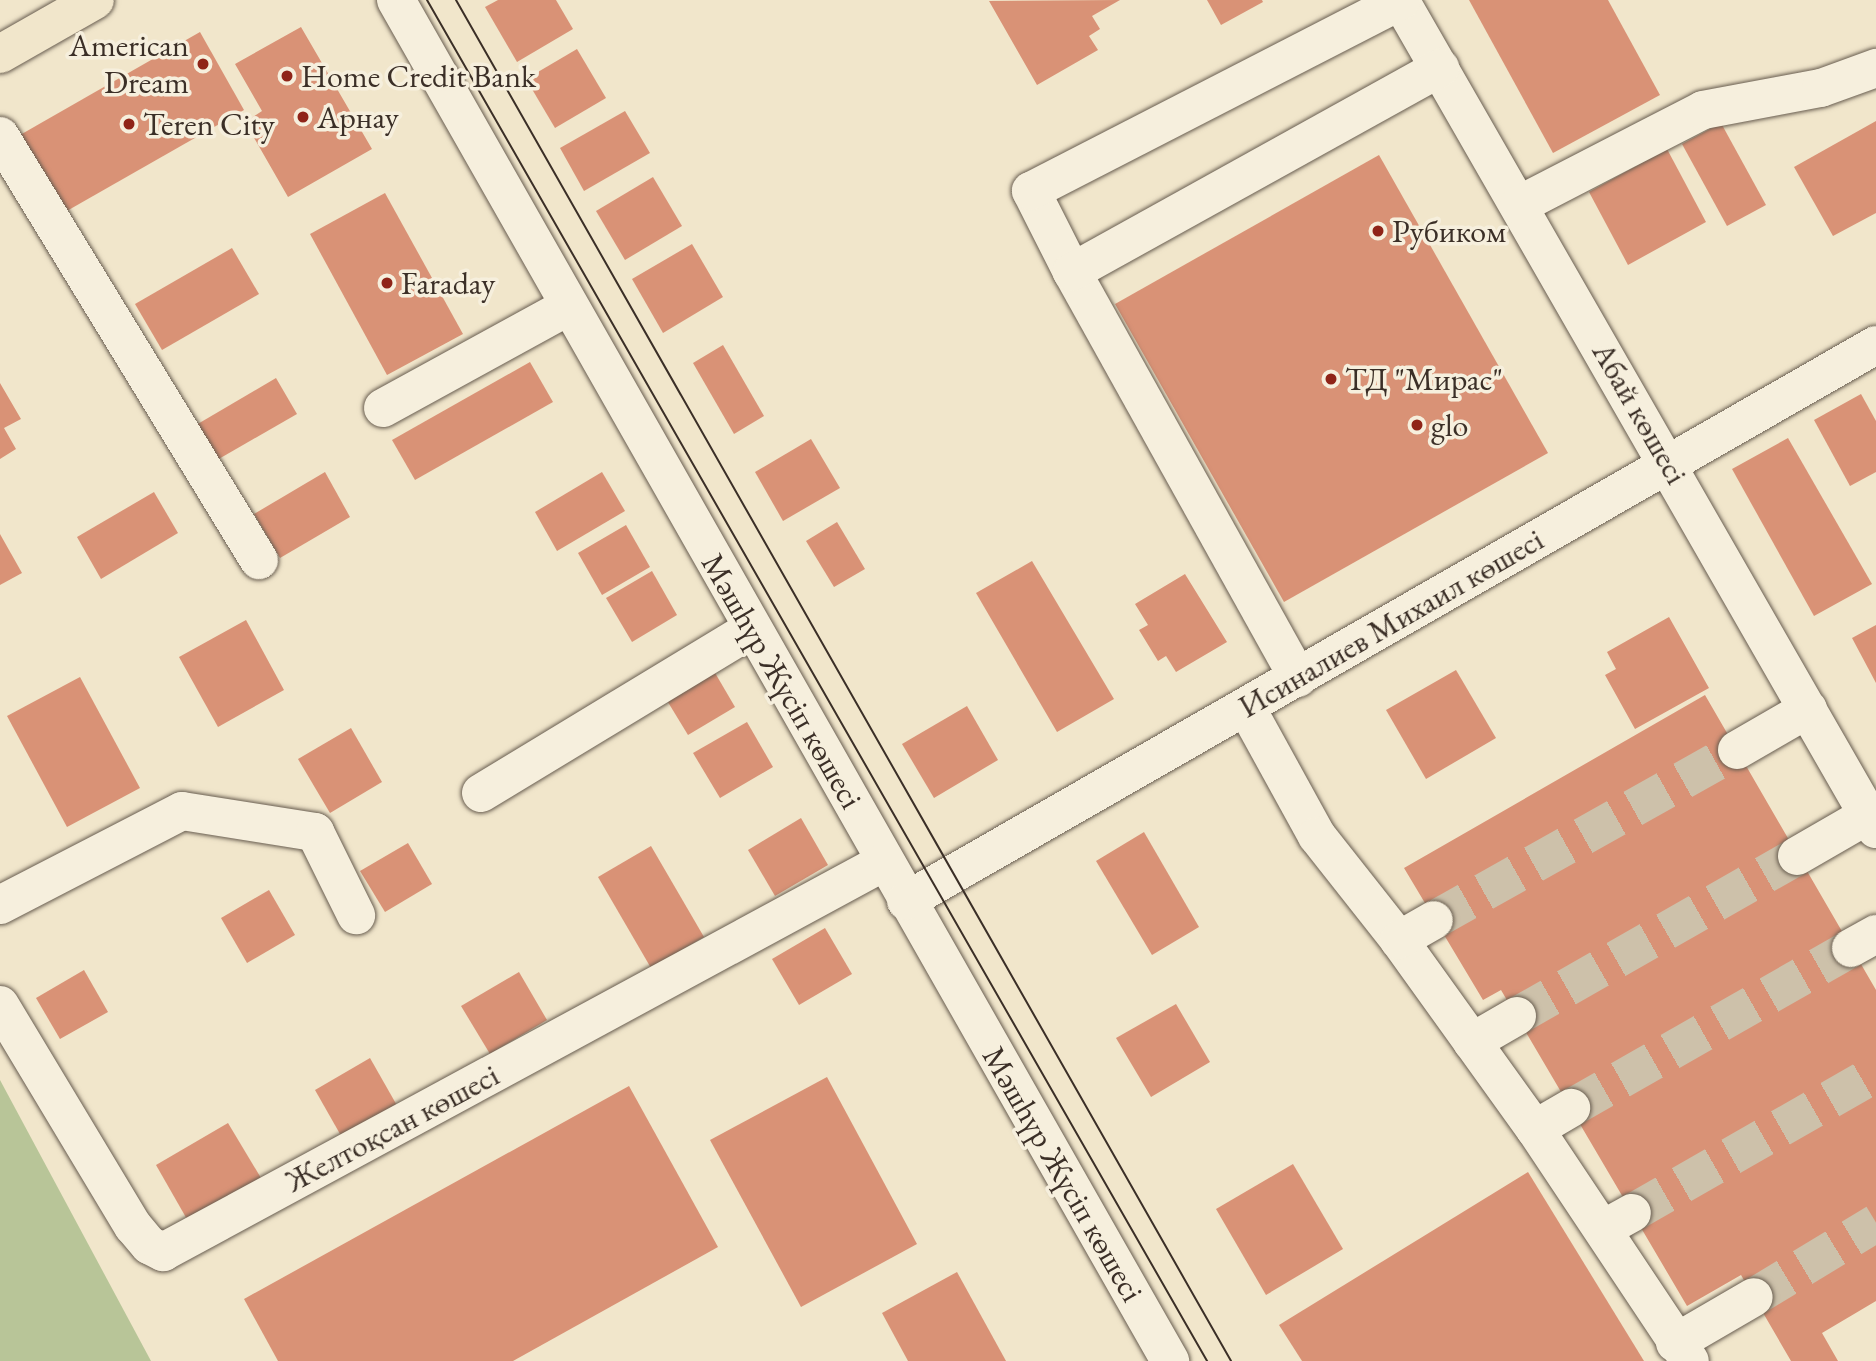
<!DOCTYPE html>
<html>
<head>
<meta charset="utf-8">
<style>
	body { margin:0 }
	#map { position:relative; width:1876px; height:1361px; overflow:hidden; background:#f1e6cb; font-family:"EB Garamond",serif }
	div>[style] { position:absolute }
	.green>* { inset:0; background:#b8c598 }
	.building>* { inset:0; background:#d99276 }
	.minor-tunnel>* { height:38px; margin-top:-19px; transform-origin:0; background:repeating-linear-gradient(90deg,#cdc1aa 0 38px,transparent 0 57px) }
	.roads { filter:drop-shadow(0 0 2px #685d50) drop-shadow(0 0 2px #685d50) }
	.minor>* { height:38px; margin:-19px; padding:0 19px; transform-origin:19px; border-radius:19px; background:#f6efdd }
	.major>* { height:38px; margin:-19px; padding:0 19px; transform-origin:19px; border-radius:19px; background:#f1e6cb }
	.tram>* { height:2px; margin:-1px; padding:0 1px; transform-origin:1px; border-radius:1px; background:#3b2f27 }
	.dots>* { width:19px; height:19px; translate:-50% -50%; box-sizing:border-box; border:4px solid #f6efdd; border-radius:50% }
	span { translate:-50% -50%; white-space:nowrap; text-align:center; line-height:1.15; -webkit-text-stroke:7px #f6efdd; paint-order:stroke }
	.poi-label { font-size:32px; color:#3b2f27 }
	.right { translate:-100% -50%; text-align:right }
	.left { translate:0 -50%; text-align:left }
	.street-label { font-size:32px; color:#3b2f27 }
</style>
</head>
<body>
<div id="map">
	<div class="green">
		<i style="clip-path:polygon(0 1080px,151px 1361px,0 1361px)"></i>
	</div>
	<div class="building">
		<i style="clip-path:polygon(498px 0,556px 0,573px 29px,517px 62px,485px 7px)"></i>
		<i style="clip-path:polygon(1120px 0,1092px 16px,1100px 29px,1089px 36px,1098px 50px,1037px 85px,989px 1px)"></i>
		<i style="clip-path:polygon(1207px 0,1262px 0,1263px 2px,1221px 25px)"></i>
		<i style="clip-path:polygon(1469px 0,1608px 0,1660px 95px,1553px 153px)"></i>
		<i style="clip-path:polygon(301px 27px,372px 149px,288px 197px,245px 122px,262px 111px,235px 64px)"></i>
		<i style="clip-path:polygon(200px 32px,244px 110px,58px 216px,13px 139px)"></i>
		<i style="clip-path:polygon(577px 49px,606px 98px,555px 128px,526px 79px)"></i>
		<i style="clip-path:polygon(625px 111px,650px 153px,584px 191px,560px 148px)"></i>
		<i style="clip-path:polygon(1876px 121px,1876px 213px,1833px 236px,1794px 167px)"></i>
		<i style="clip-path:polygon(1721px 123px,1766px 205px,1727px 226px,1682px 144px)"></i>
		<i style="clip-path:polygon(1667px 149px,1706px 222px,1628px 265px,1589px 192px)"></i>
		<i style="clip-path:polygon(1379px 155px,1548px 453px,1284px 602px,1115px 304px)"></i>
		<i style="clip-path:polygon(653px 177px,682px 226px,625px 260px,596px 211px)"></i>
		<i style="clip-path:polygon(385px 193px,463px 334px,387px 375px,310px 234px)"></i>
		<i style="clip-path:polygon(692px 244px,723px 297px,663px 333px,632px 279px)"></i>
		<i style="clip-path:polygon(232px 248px,259px 294px,162px 350px,135px 304px)"></i>
		<i style="clip-path:polygon(723px 345px,764px 416px,734px 434px,693px 363px)"></i>
		<i style="clip-path:polygon(530px 362px,553px 402px,415px 480px,392px 440px)"></i>
		<i style="clip-path:polygon(276px 378px,297px 414px,217px 460px,196px 425px)"></i>
		<i style="clip-path:polygon(0 383px,21px 419px,4px 428px,16px 449px,0 459px)"></i>
		<i style="clip-path:polygon(1861px 394px,1876px 421px,1876px 472px,1850px 486px,1814px 420px)"></i>
		<i style="clip-path:polygon(1788px 438px,1872px 584px,1814px 616px,1732px 469px)"></i>
		<i style="clip-path:polygon(811px 439px,840px 488px,783px 521px,755px 472px)"></i>
		<i style="clip-path:polygon(325px 472px,350px 517px,280px 558px,254px 514px)"></i>
		<i style="clip-path:polygon(602px 472px,625px 511px,557px 551px,535px 512px)"></i>
		<i style="clip-path:polygon(154px 492px,178px 533px,101px 579px,77px 537px)"></i>
		<i style="clip-path:polygon(837px 522px,865px 569px,834px 587px,806px 541px)"></i>
		<i style="clip-path:polygon(626px 525px,650px 567px,602px 595px,578px 553px)"></i>
		<i style="clip-path:polygon(0 534px,22px 573px,0 585px)"></i>
		<i style="clip-path:polygon(1032px 561px,1114px 699px,1057px 732px,976px 593px)"></i>
		<i style="clip-path:polygon(652px 571px,677px 615px,632px 642px,606px 598px)"></i>
		<i style="clip-path:polygon(1185px 574px,1227px 642px,1176px 672px,1166px 656px,1158px 661px,1139px 630px,1148px 625px,1135px 604px)"></i>
		<i style="clip-path:polygon(1669px 617px,1709px 688px,1635px 729px,1605px 675px,1616px 669px,1607px 652px)"></i>
		<i style="clip-path:polygon(246px 620px,284px 690px,218px 727px,179px 657px)"></i>
		<i style="clip-path:polygon(1876px 625px,1876px 683px,1852px 638px)"></i>
		<i style="clip-path:polygon(711px 666px,735px 707px,688px 735px,663px 694px)"></i>
		<i style="clip-path:polygon(1456px 670px,1496px 738px,1426px 779px,1386px 710px)"></i>
		<i style="clip-path:polygon(80px 677px,140px 788px,67px 827px,7px 716px)"></i>
		<i style="clip-path:polygon(1705px 695px,1876px 990px,1876px 1301px,1822px 1333px,1838px 1361px,1791px 1361px,1741px 1275px,1687px 1306px,1501px 990px,1483px 1000px,1404px 868px)"></i>
		<i style="clip-path:polygon(967px 706px,998px 760px,934px 798px,902px 744px)"></i>
		<i style="clip-path:polygon(747px 722px,773px 767px,720px 798px,693px 753px)"></i>
		<i style="clip-path:polygon(351px 728px,382px 782px,330px 813px,298px 759px)"></i>
		<i style="clip-path:polygon(801px 818px,828px 865px,775px 896px,748px 850px)"></i>
		<i style="clip-path:polygon(1144px 832px,1199px 927px,1152px 955px,1096px 861px)"></i>
		<i style="clip-path:polygon(408px 843px,432px 884px,385px 912px,360px 871px)"></i>
		<i style="clip-path:polygon(651px 846px,704px 937px,651px 968px,598px 877px)"></i>
		<i style="clip-path:polygon(269px 890px,295px 935px,247px 963px,221px 918px)"></i>
		<i style="clip-path:polygon(825px 928px,852px 974px,799px 1005px,772px 959px)"></i>
		<i style="clip-path:polygon(84px 970px,108px 1012px,60px 1039px,36px 998px)"></i>
		<i style="clip-path:polygon(519px 972px,547px 1020px,490px 1054px,461px 1006px)"></i>
		<i style="clip-path:polygon(1176px 1004px,1210px 1062px,1151px 1097px,1116px 1038px)"></i>
		<i style="clip-path:polygon(370px 1058px,399px 1109px,344px 1141px,315px 1090px)"></i>
		<i style="clip-path:polygon(827px 1077px,917px 1244px,801px 1307px,710px 1140px)"></i>
		<i style="clip-path:polygon(629px 1086px,718px 1247px,513px 1361px,278px 1361px,244px 1299px)"></i>
		<i style="clip-path:polygon(228px 1123px,261px 1178px,188px 1221px,156px 1165px)"></i>
		<i style="clip-path:polygon(1293px 1164px,1343px 1249px,1266px 1295px,1216px 1209px)"></i>
		<i style="clip-path:polygon(1528px 1172px,1644px 1361px,1302px 1361px,1279px 1325px)"></i>
		<i style="clip-path:polygon(957px 1272px,1006px 1361px,908px 1361px,882px 1313px)"></i>
	</div>
	<div class="minor-tunnel">
		<i style="left:1434px;top:920px;width:347px;rotate:-29.3deg"></i>
		<i style="left:1517px;top:1016px;width:322px;rotate:-29.7deg"></i>
		<i style="left:1571px;top:1108px;width:322px;rotate:-29.7deg"></i>
		<i style="left:1632px;top:1213px;width:281px;rotate:-29.8deg"></i>
		<i style="left:1754px;top:1297px;width:143px;rotate:-31.2deg"></i>
	</div>
	<div class="roads">
		<div class="minor">
			<i style="left:396px;top:0;width:1566px;rotate:60.37deg"></i>
			<i style="left:1400px;top:0;width:956px;rotate:60.14deg"></i>
			<i style="left:0;top:136px;width:497px;rotate:58.6deg"></i>
			<i style="left:1519px;top:205px;width:207px;rotate:-27.3deg"></i>
			<i style="left:1703px;top:110px;width:120px;rotate:-10.6deg"></i>
			<i style="left:1821px;top:88px;width:59px;rotate:-20deg"></i>
			<i style="left:1072px;top:272px;width:91px;rotate:-116.8deg"></i>
			<i style="left:1031px;top:191px;width:416px;rotate:-27.2deg"></i>
			<i style="left:383px;top:408px;width:212px;rotate:-28.7deg"></i>
			<i style="left:1298px;top:678px;width:465px;rotate:-119.1deg"></i>
			<i style="left:1072px;top:272px;width:421px;rotate:-29deg"></i>
			<i style="left:1246px;top:707px;width:147px;rotate:61.2deg"></i>
			<i style="left:1317px;top:836px;width:132px;rotate:51.7deg"></i>
			<i style="left:1399px;top:940px;width:233px;rotate:54.3deg"></i>
			<i style="left:1535px;top:1129px;width:279px;rotate:56.3deg"></i>
			<i style="left:1737px;top:750px;width:82px;rotate:-30deg"></i>
			<i style="left:481px;top:793px;width:317px;rotate:-31.2deg"></i>
			<i style="left:1797px;top:856px;width:82px;rotate:-30deg"></i>
			<i style="left:906px;top:901px;width:1118px;rotate:-29.82deg"></i>
			<i style="left:0;top:905px;width:205px;rotate:-27.3deg"></i>
			<i style="left:182px;top:811px;width:135px;rotate:9deg"></i>
			<i style="left:315px;top:832px;width:93px;rotate:63.7deg"></i>
			<i style="left:1399px;top:940px;width:40px;rotate:-29.7deg"></i>
			<i style="left:1851px;top:948px;width:29px;rotate:-29deg"></i>
			<i style="left:0;top:1005px;width:258px;rotate:59deg"></i>
			<i style="left:133px;top:1226px;width:25px;rotate:50deg"></i>
			<i style="left:149px;top:1245px;width:16px;rotate:27deg"></i>
			<i style="left:163px;top:1252px;width:820px;rotate:-28.41deg"></i>
			<i style="left:1472px;top:1042px;width:52px;rotate:-30deg"></i>
			<i style="left:1535px;top:1129px;width:42px;rotate:-30.3deg"></i>
			<i style="left:1603px;top:1229px;width:33px;rotate:-29deg"></i>
			<i style="left:1675px;top:1343px;width:91px;rotate:-30.2deg"></i>
		</div>
		<div class="major">
			<i style="left:0;top:54px;width:109px;rotate:-29.6deg"></i>
		</div>
	</div>
	<div class="tram">
		<i style="left:427px;top:0;width:1569px;rotate:60.18deg"></i>
		<i style="left:456px;top:0;width:1566px;rotate:60.34deg"></i>
	</div>
	<div class="dots">
		<i style="left:203px;top:64px;background:#8f2418"></i>
		<i style="left:287px;top:76px;background:#8f2418"></i>
		<i style="left:303px;top:117px;background:#8f2418"></i>
		<i style="left:129px;top:124px;background:#8f2418"></i>
		<i style="left:1378px;top:231px;background:#8f2418"></i>
		<i style="left:387px;top:283px;background:#8f2418"></i>
		<i style="left:1331px;top:379px;background:#8f2418"></i>
		<i style="left:1417px;top:425px;background:#8f2418"></i>
	</div>
	<div class="poi-label">
		<span class="right" style="left:189px;top:64px">American<br>Dream</span>
		<span class="left" style="left:301px;top:76px">Home Credit Bank</span>
		<span class="left" style="left:317px;top:117px">Арнау</span>
		<span class="left" style="left:143px;top:124px">Teren City</span>
		<span class="left" style="left:1392px;top:231px">Рубиком</span>
		<span class="left" style="left:401px;top:283px">Faraday</span>
		<span class="left" style="left:1345px;top:379px">ТД "Мирас"</span>
		<span class="left" style="left:1431px;top:425px">glo</span>
	</div>
	<div class="street-label">
		<span style="left:1640px;top:413px;rotate:60deg">Абай көшесі</span>
		<span style="left:1391px;top:623px;rotate:-30deg">Исиналиев Михаил көшесі</span>
		<span style="left:782px;top:681px;rotate:60deg">Мәшһүр Жүсіп көшесі</span>
		<span style="left:392px;top:1128px;rotate:-28deg">Желтоқсан көшесі</span>
		<span style="left:1063px;top:1174px;rotate:60deg">Мәшһүр Жүсіп көшесі</span>
	</div>
</div>
</body>
</html>
